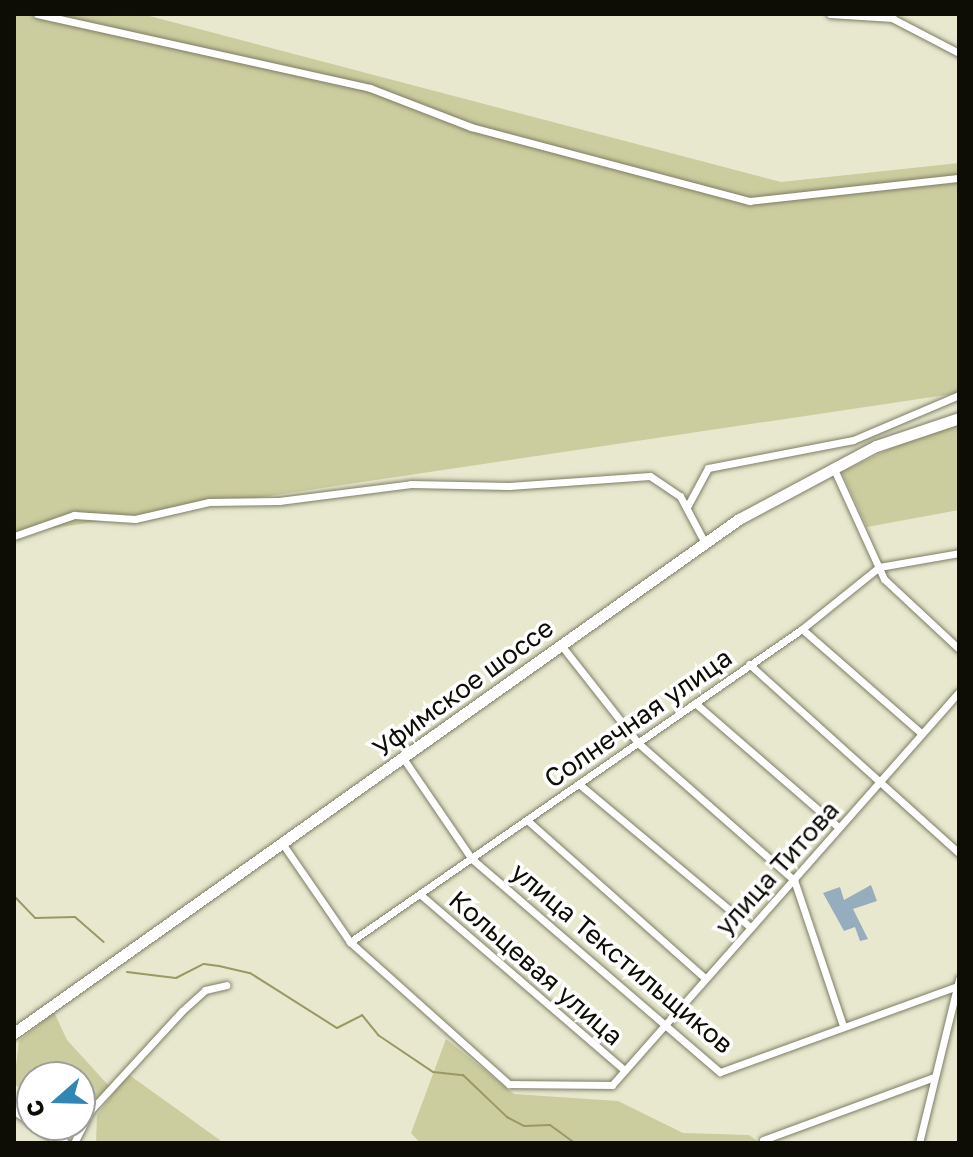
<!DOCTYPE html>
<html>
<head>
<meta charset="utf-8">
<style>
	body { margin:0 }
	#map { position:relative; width:973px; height:1157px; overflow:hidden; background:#e8e8ce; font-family:"Golos Text",sans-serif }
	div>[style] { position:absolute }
	.green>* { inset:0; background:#cccd9e }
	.stream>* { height:2px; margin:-1px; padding:0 1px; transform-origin:1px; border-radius:1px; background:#999963 }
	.building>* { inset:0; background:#96adbd }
	.roads { filter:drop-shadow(0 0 2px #7d7e66) drop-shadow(0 0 2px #7d7e66) }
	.street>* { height:7px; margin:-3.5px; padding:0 3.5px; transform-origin:3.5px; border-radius:3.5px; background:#fff }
	.primary>* { height:11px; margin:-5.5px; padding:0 5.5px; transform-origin:5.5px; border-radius:5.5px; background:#fff }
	span { translate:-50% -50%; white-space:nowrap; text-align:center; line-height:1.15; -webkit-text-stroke:7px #fff; paint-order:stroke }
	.street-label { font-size:26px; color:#0d0d05 }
	.frame { position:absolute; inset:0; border:16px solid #0d0d05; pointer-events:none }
	.north { position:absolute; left:16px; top:1061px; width:80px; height:80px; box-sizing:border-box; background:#fff; border:2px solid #9e9e9b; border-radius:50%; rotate:250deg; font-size:22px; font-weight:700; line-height:32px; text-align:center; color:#0d0d05 }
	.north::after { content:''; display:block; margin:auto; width:28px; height:36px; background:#3286b6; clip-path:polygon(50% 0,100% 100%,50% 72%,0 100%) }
</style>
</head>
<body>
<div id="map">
	<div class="green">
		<i style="clip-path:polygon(14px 14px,142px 14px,781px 182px,959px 163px,959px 393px,14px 534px)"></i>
		<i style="clip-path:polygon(959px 423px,959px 510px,867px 527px,842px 472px,920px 434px)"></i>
		<i style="clip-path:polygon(54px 1012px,67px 1040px,109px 1086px,80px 1120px,80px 1077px,32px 1077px,32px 1101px,14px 1083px,19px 1041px)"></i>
		<i style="clip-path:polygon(446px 1039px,514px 1094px,618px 1101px,683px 1133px,749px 1135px,760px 1143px,420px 1143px,411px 1133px)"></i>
		<i style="clip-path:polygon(128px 1074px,224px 1143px,96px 1143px,97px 1115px)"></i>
	</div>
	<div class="stream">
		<i style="left:14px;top:896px;width:30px;rotate:46deg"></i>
		<i style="left:35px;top:918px;width:40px;rotate:-1.4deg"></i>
		<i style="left:75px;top:917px;width:38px;rotate:41deg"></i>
		<i style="left:127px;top:972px;width:49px;rotate:7deg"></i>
		<i style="left:176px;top:978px;width:31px;rotate:-27deg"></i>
		<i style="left:204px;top:964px;width:15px;rotate:8deg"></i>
		<i style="left:219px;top:966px;width:32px;rotate:13deg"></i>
		<i style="left:250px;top:973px;width:103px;rotate:32.3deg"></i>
		<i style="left:337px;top:1028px;width:28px;rotate:-27deg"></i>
		<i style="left:362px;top:1015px;width:26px;rotate:51deg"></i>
		<i style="left:378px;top:1035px;width:66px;rotate:33.9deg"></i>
		<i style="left:433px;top:1072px;width:30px;rotate:6deg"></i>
		<i style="left:463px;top:1075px;width:61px;rotate:43.7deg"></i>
		<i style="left:507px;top:1117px;width:19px;rotate:28deg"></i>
		<i style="left:524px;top:1126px;width:26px;rotate:-2deg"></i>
		<i style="left:550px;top:1125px;width:31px;rotate:36deg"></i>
	</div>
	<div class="building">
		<i style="clip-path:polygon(871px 885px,877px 901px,853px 909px,868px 939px,860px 941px,855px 927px,844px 931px,823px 893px,840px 887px,844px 900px)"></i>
	</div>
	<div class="roads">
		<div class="street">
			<i style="left:37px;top:14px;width:341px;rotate:12.5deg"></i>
			<i style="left:370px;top:88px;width:108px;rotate:21.1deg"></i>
			<i style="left:471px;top:127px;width:288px;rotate:14.9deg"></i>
			<i style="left:749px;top:201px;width:211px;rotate:-6.3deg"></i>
			<i style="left:830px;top:14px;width:63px;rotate:3.6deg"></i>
			<i style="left:884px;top:14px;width:85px;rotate:27.5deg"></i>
			<i style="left:833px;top:467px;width:123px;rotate:65.5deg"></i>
			<i style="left:884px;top:579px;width:103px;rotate:43deg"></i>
			<i style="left:687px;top:507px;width:44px;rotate:-61.7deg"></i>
			<i style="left:708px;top:468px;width:148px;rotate:-10.9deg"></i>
			<i style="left:853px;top:440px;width:115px;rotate:-23deg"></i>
			<i style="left:14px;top:536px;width:64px;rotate:-19.3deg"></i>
			<i style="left:74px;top:515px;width:61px;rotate:3.8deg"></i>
			<i style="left:135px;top:519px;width:76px;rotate:-12.9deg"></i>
			<i style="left:209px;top:502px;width:70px;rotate:-0.8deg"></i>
			<i style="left:279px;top:501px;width:133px;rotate:-7.3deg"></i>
			<i style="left:411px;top:484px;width:98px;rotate:1.2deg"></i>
			<i style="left:509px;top:486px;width:141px;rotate:-4.1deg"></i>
			<i style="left:650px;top:476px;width:36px;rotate:34deg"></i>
			<i style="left:680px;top:496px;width:53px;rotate:62deg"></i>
			<i style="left:802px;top:629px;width:159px;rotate:41.2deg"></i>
			<i style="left:561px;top:645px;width:125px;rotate:51.8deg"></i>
			<i style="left:638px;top:743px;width:208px;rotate:41.3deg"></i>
			<i style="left:794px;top:880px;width:154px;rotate:71.4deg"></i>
			<i style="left:749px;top:664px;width:283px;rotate:42deg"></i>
			<i style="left:695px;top:703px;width:189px;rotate:40.9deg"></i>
			<i style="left:403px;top:758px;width:122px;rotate:55.7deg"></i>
			<i style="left:472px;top:859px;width:327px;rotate:40.7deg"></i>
			<i style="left:720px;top:1072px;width:252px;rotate:-19.9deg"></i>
			<i style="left:579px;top:784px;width:224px;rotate:39.9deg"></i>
			<i style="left:527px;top:820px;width:238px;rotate:41.6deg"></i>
			<i style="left:282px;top:843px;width:120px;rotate:55.5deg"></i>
			<i style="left:350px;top:942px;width:213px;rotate:41.8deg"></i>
			<i style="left:509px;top:1084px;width:103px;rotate:0.6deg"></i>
			<i style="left:612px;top:1085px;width:524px;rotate:-48.56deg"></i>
			<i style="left:422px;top:896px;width:267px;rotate:40.7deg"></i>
			<i style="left:350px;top:942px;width:550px;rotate:-34.7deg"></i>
			<i style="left:802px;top:629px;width:99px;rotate:-38.8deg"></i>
			<i style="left:879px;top:567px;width:81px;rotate:-9.9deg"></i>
			<i style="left:763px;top:1140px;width:182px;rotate:-20.2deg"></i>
			<i style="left:74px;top:1143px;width:37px;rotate:-63deg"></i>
			<i style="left:91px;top:1110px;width:134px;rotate:-47.4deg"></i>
			<i style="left:182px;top:1011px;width:31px;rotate:-42deg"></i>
			<i style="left:205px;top:990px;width:22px;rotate:-13deg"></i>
			<i style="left:919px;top:1143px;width:169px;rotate:-76.3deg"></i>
		</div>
		<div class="primary">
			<i style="left:14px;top:1033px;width:889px;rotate:-35.34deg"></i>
			<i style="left:739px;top:519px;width:155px;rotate:-28.1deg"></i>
			<i style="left:876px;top:446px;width:88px;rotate:-18.6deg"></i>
			<i style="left:14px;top:1108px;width:22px;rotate:36deg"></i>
			<i style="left:38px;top:1125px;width:31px;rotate:36deg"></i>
		</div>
	</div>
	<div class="street-label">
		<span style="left:463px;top:688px;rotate:-36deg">Уфимское шоссе</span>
		<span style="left:638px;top:718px;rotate:-35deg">Солнечная улица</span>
		<span style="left:777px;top:868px;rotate:-48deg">улица Титова</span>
		<span style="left:622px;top:958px;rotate:40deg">улица Текстильщиков</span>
		<span style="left:536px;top:968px;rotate:41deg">Кольцевая улица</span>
	</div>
	<div class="frame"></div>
	<div class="north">С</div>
</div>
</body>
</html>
